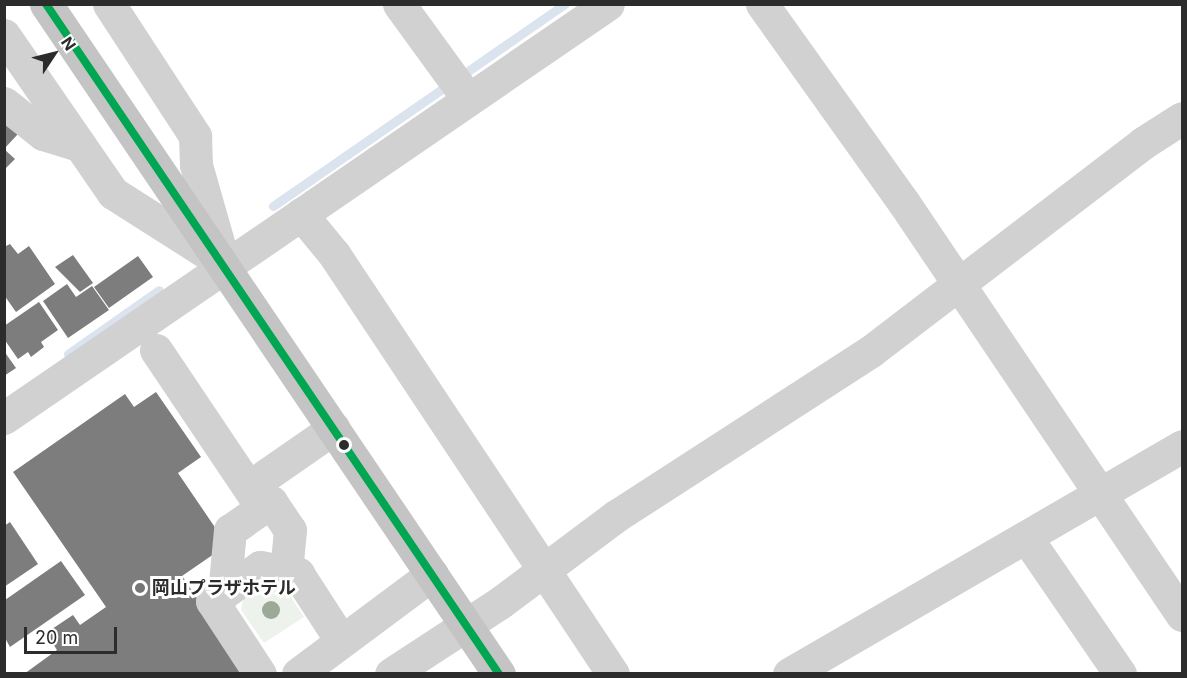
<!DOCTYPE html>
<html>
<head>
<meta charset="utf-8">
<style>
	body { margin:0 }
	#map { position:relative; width:1187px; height:678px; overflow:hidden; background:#fff; font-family:Inter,"Noto Sans JP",sans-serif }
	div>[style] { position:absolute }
	.green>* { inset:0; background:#eef2ec }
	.stream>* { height:9px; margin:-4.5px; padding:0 4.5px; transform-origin:4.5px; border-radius:4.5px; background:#dae3ee }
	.building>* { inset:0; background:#7d7d7d }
	.minor>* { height:33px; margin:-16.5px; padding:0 16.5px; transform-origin:16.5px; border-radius:16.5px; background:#d1d1d1 }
	.major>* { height:33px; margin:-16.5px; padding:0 16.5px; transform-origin:16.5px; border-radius:16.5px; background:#c4c4c4 }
	.bus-1>* { height:8px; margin:-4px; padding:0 4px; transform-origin:4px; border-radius:4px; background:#00a651 }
	.trees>* { width:18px; height:18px; margin:-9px; border-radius:50%; background:#9ba996 }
	.dots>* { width:16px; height:16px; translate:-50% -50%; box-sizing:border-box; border:3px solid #fff; border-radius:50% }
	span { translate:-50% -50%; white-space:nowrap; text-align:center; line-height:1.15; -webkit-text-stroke:6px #fff; paint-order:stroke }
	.poi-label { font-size:18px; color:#2c2c2c; font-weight:700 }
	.left { translate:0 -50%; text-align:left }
	.frame { position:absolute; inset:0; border:6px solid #2c2c2c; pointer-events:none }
	.north { position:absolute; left:24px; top:24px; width:60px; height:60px; -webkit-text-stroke:4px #fff; paint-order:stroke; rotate:55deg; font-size:16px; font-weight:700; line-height:24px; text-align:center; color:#2c2c2c }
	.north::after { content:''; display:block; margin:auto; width:21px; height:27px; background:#2c2c2c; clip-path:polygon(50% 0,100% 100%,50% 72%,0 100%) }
	.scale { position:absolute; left:24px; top:627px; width:93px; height:27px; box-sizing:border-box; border:3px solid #2c2c2c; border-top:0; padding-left:8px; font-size:18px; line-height:21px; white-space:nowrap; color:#2c2c2c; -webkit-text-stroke:4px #fff; paint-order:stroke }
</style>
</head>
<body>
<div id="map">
	<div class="green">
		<i style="clip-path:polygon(270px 583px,287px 591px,304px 617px,264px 643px,241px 610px,243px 600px)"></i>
	</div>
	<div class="stream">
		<i style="left:273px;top:206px;width:355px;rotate:-34.7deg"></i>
		<i style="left:68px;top:354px;width:111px;rotate:-35.1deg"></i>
	</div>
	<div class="building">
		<i style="clip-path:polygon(4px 122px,18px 134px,4px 149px)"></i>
		<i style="clip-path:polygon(4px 149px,15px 159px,4px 170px)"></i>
		<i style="clip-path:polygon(10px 244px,18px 254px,29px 246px,55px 284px,16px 312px,4px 295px,4px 247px)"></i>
		<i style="clip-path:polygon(73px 255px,93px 283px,80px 292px,55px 267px)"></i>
		<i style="clip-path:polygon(138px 256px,153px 277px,109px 308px,94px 287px)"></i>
		<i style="clip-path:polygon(67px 284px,76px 297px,92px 286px,109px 310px,68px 338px,43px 301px)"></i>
		<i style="clip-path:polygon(39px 302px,58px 330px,41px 342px,44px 347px,31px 357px,28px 352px,18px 359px,4px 339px,4px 326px)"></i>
		<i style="clip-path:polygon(4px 351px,16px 368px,4px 376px)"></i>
		<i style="clip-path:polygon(156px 392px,201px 457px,178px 473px,227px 545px,182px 576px,249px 674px,24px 674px,57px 650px,46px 633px,73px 615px,80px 625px,106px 607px,13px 472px,125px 394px,134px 407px)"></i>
		<i style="clip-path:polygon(10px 522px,38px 564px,4px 587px,4px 526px)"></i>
		<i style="clip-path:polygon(61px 561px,85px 595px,10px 647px,5px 638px,5px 600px)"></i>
	</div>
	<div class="minor">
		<i style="left:109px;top:4px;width:158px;rotate:56.9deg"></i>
		<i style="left:195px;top:136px;width:29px;rotate:88deg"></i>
		<i style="left:196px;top:165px;width:102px;rotate:74.1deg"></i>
		<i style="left:399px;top:4px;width:117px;rotate:54deg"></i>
		<i style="left:762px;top:4px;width:244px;rotate:54.5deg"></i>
		<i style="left:904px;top:203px;width:497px;rotate:56deg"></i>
		<i style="left:4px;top:35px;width:192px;rotate:55.4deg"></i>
		<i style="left:113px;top:193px;width:130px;rotate:32.5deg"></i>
		<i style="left:4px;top:103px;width:50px;rotate:38.5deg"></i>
		<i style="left:43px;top:134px;width:38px;rotate:17deg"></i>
		<i style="left:301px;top:214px;width:52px;rotate:50.5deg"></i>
		<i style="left:334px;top:254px;width:504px;rotate:56.4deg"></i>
		<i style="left:156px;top:350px;width:190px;rotate:56.1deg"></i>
		<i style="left:262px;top:508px;width:39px;rotate:145deg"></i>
		<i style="left:230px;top:530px;width:63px;rotate:95.4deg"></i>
		<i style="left:4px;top:418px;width:732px;rotate:-34.43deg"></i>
		<i style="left:249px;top:487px;width:103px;rotate:-34.8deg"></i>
		<i style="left:262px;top:508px;width:11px;rotate:-34deg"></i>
		<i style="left:271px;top:502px;width:34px;rotate:56deg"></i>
		<i style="left:290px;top:530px;width:42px;rotate:95.4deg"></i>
		<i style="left:1026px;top:537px;width:166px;rotate:55.5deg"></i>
		<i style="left:260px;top:674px;width:87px;rotate:-123.3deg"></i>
		<i style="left:212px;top:601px;width:59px;rotate:-35.3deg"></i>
		<i style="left:260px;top:567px;width:39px;rotate:10deg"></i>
		<i style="left:298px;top:574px;width:77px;rotate:57.1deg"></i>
		<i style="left:298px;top:674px;width:167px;rotate:-36.7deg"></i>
		<i style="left:391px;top:674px;width:131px;rotate:-33.2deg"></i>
		<i style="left:501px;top:602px;width:144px;rotate:-36.8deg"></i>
		<i style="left:616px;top:516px;width:304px;rotate:-32.9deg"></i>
		<i style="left:871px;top:351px;width:342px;rotate:-37.4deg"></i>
		<i style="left:1143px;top:143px;width:46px;rotate:-32.7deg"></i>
		<i style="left:789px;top:674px;width:454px;rotate:-30.1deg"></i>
	</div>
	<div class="major">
		<i style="left:46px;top:4px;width:809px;rotate:55.94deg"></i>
	</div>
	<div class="bus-1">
		<i style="left:46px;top:4px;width:809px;rotate:55.94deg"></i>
	</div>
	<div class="trees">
		<i style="left:271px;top:610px"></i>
	</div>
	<div class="dots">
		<i style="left:344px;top:445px;background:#2c2c2c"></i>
		<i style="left:140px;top:588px;background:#767676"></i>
	</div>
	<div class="poi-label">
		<span class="left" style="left:152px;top:588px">岡山プラザホテル</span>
	</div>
	<div class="frame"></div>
	<div class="north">N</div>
	<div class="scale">20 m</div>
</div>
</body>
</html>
